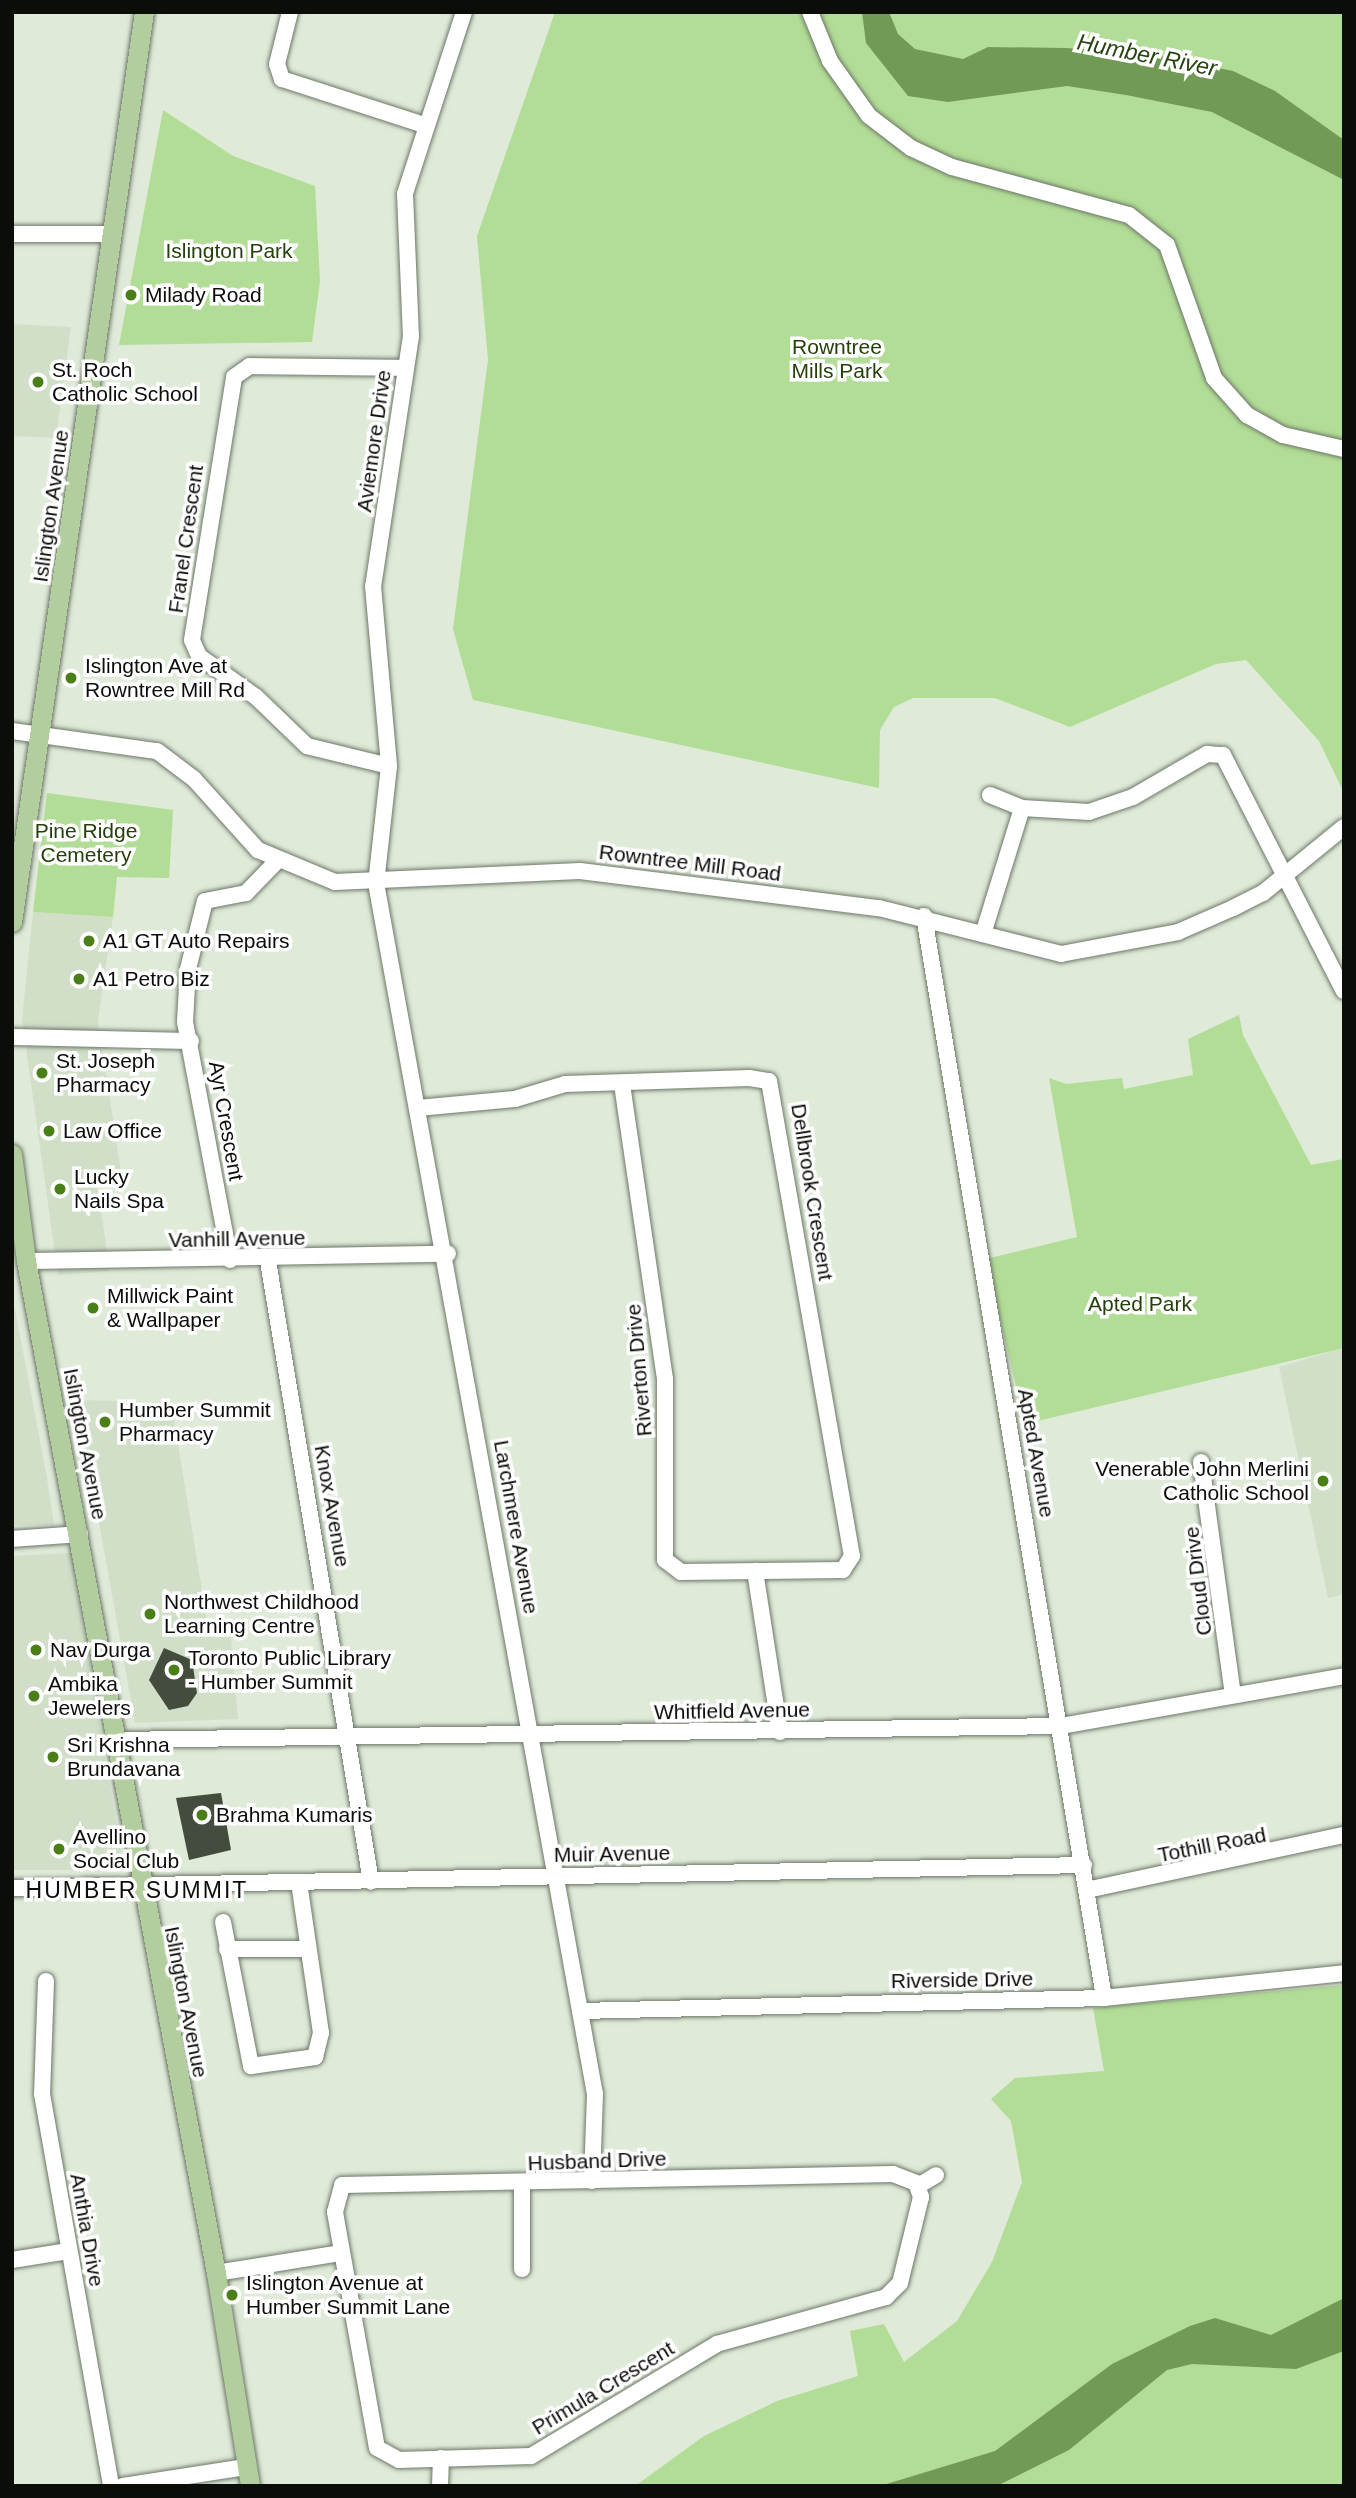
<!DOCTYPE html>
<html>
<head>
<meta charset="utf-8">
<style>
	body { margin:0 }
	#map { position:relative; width:1356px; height:2498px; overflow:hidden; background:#dfead9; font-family:Arial,sans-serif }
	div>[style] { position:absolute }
	.built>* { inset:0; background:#d1dfc8 }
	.green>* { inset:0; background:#b2dd96 }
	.water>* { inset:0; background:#719b55 }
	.building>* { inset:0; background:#444c3e }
	.roads { filter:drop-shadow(0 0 2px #6e7768) drop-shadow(0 0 2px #6e7768) }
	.minor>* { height:16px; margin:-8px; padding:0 8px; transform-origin:8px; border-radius:8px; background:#fff }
	.major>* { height:19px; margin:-9.5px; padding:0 9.5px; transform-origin:9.5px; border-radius:9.5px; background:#b2ce9e }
	.dots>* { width:19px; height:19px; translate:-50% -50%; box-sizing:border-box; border:4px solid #fff; border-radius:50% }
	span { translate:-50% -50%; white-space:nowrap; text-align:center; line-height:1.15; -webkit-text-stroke:7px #fff; paint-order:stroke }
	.park-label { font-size:21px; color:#25400d }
	.poi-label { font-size:21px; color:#0a0d08 }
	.left { translate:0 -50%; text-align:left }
	.right { translate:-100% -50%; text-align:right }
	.street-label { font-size:21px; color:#0a0d08 }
	.water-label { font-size:23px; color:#284412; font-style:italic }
	.neighbourhood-label { font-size:23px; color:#0a0d08; letter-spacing:2px }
	.frame { position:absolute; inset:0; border:14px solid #0a0d08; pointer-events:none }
</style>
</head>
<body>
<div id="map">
	<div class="built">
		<i style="clip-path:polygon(12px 324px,71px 327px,56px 438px,12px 436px)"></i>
		<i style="clip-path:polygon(33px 912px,113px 917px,98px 1020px,121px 1172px,96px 1176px,110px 1271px,58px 1275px,22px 1019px)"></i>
		<i style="clip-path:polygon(12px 1294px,46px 1472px,54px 1525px,12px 1525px)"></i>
		<i style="clip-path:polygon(1344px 1348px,1344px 1594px,1328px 1598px,1279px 1367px)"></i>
		<i style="clip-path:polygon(77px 1400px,171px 1402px,208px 1627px,230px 1627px,238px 1719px,135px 1723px)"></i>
		<i style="clip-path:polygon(71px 1553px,124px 1870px,12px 1870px,12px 1556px)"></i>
	</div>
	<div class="green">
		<i style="clip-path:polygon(555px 12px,1344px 12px,1344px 793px,1319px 741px,1246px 660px,1216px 664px,1070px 727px,995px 698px,913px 698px,894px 707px,880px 730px,879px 788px,473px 700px,453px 629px,488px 360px,477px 236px)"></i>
		<i style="clip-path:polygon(163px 110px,233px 156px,315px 186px,320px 281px,312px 342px,119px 345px)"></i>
		<i style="clip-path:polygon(47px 793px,173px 810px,169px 878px,117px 877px,113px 917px,33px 912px)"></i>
		<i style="clip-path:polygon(1239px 1015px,1243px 1035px,1311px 1165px,1344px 1159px,1344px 1348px,1025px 1424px,986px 1259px,1077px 1237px,1049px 1078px,1066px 1084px,1122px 1078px,1124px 1089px,1193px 1075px,1188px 1039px)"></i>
		<i style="clip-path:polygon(1344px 1985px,1344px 2486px,635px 2486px,704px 2436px,777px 2401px,858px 2376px,850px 2331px,884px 2324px,904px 2362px,957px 2321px,992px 2262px,1022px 2182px,1011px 2121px,991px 2099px,1015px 2078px,1104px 2071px,1093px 2008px)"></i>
	</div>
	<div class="water">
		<i style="clip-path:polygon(862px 12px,889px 12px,898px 34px,915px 49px,963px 59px,988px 47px,1065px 48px,1140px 52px,1233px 71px,1275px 91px,1344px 140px,1344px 180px,1212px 112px,1126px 95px,1067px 86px,948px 102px,908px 96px,866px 43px)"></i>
		<i style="clip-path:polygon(1344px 2298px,1344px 2351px,1296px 2369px,1192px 2364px,1167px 2370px,1069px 2450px,997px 2486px,880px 2486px,995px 2451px,1112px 2364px,1190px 2326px,1215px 2318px,1271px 2335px)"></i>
	</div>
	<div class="building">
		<i style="clip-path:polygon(164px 1648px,192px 1660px,197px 1693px,188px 1706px,169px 1710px,149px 1680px)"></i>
		<i style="clip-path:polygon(221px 1793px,231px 1850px,189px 1860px,176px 1798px)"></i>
	</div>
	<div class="roads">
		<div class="minor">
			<i style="left:290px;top:12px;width:54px;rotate:104deg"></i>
			<i style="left:277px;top:64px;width:16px;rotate:72deg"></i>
			<i style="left:282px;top:79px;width:149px;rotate:17.9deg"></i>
			<i style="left:464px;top:12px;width:191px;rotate:108deg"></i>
			<i style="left:405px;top:194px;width:142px;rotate:87.6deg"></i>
			<i style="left:411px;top:336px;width:253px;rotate:98.6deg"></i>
			<i style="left:373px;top:586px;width:181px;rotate:84.9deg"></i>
			<i style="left:389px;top:766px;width:118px;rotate:96.3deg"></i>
			<i style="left:376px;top:883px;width:1231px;rotate:79.75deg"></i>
			<i style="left:595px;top:2094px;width:87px;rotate:92deg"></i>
			<i style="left:810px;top:12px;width:53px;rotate:67.8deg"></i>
			<i style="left:830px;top:61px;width:67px;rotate:54.7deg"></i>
			<i style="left:869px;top:116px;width:53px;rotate:37.3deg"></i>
			<i style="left:911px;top:148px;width:45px;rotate:24.9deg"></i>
			<i style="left:952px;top:167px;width:183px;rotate:15.2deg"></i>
			<i style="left:1129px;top:215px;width:48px;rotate:38.3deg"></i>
			<i style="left:1167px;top:245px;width:141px;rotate:70.5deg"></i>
			<i style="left:1214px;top:378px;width:50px;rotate:48.3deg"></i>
			<i style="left:1247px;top:415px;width:41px;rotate:29.1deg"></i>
			<i style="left:1283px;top:435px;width:63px;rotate:12.9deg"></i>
			<i style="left:12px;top:234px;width:101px"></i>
			<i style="left:12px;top:731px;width:146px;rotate:7.9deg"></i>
			<i style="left:157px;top:751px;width:46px;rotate:37.1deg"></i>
			<i style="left:194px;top:779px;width:96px;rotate:48deg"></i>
			<i style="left:258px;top:850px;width:83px;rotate:22.6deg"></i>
			<i style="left:335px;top:882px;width:245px;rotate:-2.6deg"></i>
			<i style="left:580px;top:871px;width:301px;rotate:7.1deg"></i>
			<i style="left:879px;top:908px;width:188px;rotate:14.2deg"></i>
			<i style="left:1061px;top:954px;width:119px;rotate:-10.6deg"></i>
			<i style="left:1178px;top:932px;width:60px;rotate:-23.6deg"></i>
			<i style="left:1233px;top:908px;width:34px;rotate:-27deg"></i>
			<i style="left:1263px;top:893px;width:104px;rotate:-39.2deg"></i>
			<i style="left:389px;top:766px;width:84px;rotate:-166.3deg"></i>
			<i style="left:307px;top:746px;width:71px;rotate:-136.1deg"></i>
			<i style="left:256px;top:697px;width:70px;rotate:-144.3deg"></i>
			<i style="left:199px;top:656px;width:17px;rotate:-114deg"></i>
			<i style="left:192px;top:640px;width:266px;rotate:-80.9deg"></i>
			<i style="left:234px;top:377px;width:19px;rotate:-35deg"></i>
			<i style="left:250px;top:366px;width:156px;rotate:0.7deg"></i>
			<i style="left:990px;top:795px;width:35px;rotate:22deg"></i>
			<i style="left:1022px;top:808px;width:67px;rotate:3.4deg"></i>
			<i style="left:1089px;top:812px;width:46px;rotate:-18.8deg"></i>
			<i style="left:1133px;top:797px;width:86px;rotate:-30.2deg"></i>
			<i style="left:1207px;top:754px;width:16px;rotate:4deg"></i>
			<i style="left:1223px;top:755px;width:265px;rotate:62.9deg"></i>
			<i style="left:924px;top:916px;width:1097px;rotate:80.55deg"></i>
			<i style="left:983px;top:934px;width:132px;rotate:-72.8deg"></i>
			<i style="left:12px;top:1037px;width:179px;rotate:1.3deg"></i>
			<i style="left:418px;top:1108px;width:97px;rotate:-5.3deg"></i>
			<i style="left:515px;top:1099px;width:52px;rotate:-16.7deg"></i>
			<i style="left:565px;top:1084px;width:184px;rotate:-1.9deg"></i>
			<i style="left:749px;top:1078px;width:20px;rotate:9deg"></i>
			<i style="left:769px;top:1081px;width:482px;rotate:80.1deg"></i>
			<i style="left:852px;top:1556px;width:17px;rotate:123deg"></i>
			<i style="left:843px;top:1570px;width:162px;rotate:179.3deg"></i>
			<i style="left:681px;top:1572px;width:20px;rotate:-143deg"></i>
			<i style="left:665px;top:1560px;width:181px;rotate:-90deg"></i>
			<i style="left:665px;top:1379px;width:299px;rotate:-98.3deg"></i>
			<i style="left:230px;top:1260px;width:242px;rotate:-100.7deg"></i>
			<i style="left:185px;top:1022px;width:53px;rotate:-86.8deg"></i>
			<i style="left:188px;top:969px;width:70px;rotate:-76deg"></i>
			<i style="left:205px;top:901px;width:42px;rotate:-11deg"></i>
			<i style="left:246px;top:893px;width:43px;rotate:-45.9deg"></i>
			<i style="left:26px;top:1261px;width:422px;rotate:-1deg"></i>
			<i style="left:268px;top:1261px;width:629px;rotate:80.58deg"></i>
			<i style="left:1201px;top:1462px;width:235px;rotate:82.2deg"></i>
			<i style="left:12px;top:1539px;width:68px;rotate:-4.2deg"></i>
			<i style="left:755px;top:1571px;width:163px;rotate:81.2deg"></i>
			<i style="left:117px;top:1740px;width:944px;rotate:-0.85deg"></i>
			<i style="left:1061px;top:1726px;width:287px;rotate:-10deg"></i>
			<i style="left:12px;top:1888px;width:1072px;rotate:-1.23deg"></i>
			<i style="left:1087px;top:1890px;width:263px;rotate:-12.1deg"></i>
			<i style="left:223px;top:1922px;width:147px;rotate:79deg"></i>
			<i style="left:251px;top:2066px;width:65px;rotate:-8deg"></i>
			<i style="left:315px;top:2057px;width:25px;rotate:-76deg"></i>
			<i style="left:321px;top:2033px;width:152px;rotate:-98.3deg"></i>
			<i style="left:227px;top:1949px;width:79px"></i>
			<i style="left:46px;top:1981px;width:113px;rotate:92deg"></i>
			<i style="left:42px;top:2094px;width:398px;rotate:80deg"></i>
			<i style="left:580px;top:2011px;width:524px;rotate:-1.42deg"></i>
			<i style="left:1104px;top:1998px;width:241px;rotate:-5.9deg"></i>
			<i style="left:893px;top:2174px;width:25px;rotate:21deg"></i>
			<i style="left:916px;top:2183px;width:15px;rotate:70deg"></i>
			<i style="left:921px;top:2197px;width:89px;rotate:103.7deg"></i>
			<i style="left:900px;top:2283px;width:20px;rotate:135deg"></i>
			<i style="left:886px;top:2297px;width:175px;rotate:164.5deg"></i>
			<i style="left:717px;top:2344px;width:217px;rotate:148.9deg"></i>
			<i style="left:531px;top:2456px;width:132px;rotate:178.3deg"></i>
			<i style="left:399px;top:2460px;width:25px;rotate:-151deg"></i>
			<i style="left:377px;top:2448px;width:240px;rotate:-100.1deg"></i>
			<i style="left:335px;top:2212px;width:28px;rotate:-75deg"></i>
			<i style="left:342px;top:2185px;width:551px;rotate:-1.14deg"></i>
			<i style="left:522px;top:2185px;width:84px;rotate:90deg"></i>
			<i style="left:918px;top:2186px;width:21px;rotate:-31deg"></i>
			<i style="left:12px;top:2260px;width:57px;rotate:-9.1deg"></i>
			<i style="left:216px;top:2273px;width:127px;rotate:-9.1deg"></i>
			<i style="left:123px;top:2486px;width:124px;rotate:-8.8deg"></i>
			<i style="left:440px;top:2486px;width:28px;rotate:-88deg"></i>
		</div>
		<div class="major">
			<i style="left:12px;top:922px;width:920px;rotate:-81.75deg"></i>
			<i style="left:12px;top:1154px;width:108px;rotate:82.5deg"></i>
			<i style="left:26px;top:1261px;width:1030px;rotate:79.37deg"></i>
			<i style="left:216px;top:2273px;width:216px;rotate:80.9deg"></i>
		</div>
	</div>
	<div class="dots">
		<i style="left:131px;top:295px;background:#497f16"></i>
		<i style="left:38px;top:382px;background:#497f16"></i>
		<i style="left:71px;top:678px;background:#497f16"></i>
		<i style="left:89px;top:941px;background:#497f16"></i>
		<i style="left:79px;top:979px;background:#497f16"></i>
		<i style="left:42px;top:1073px;background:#497f16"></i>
		<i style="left:49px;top:1131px;background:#497f16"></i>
		<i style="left:60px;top:1189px;background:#497f16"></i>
		<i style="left:93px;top:1308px;background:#497f16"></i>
		<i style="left:105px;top:1422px;background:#497f16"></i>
		<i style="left:1323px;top:1481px;background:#497f16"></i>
		<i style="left:150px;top:1614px;background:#497f16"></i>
		<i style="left:36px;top:1650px;background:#497f16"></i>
		<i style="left:174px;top:1670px;background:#497f16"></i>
		<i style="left:34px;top:1696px;background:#497f16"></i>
		<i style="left:53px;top:1757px;background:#497f16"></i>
		<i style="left:202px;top:1815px;background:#497f16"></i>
		<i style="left:59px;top:1849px;background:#497f16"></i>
		<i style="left:232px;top:2295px;background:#497f16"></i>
	</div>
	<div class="park-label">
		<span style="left:229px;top:251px">Islington Park</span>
		<span style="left:837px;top:359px">Rowntree<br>Mills Park</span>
		<span style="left:86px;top:843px">Pine Ridge<br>Cemetery</span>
		<span style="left:1140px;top:1304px">Apted Park</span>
	</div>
	<div class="poi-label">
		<span class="left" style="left:145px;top:295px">Milady Road</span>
		<span class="left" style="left:52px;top:382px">St. Roch<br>Catholic School</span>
		<span class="left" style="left:85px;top:678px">Islington Ave at<br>Rowntree Mill Rd</span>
		<span class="left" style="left:103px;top:941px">A1 GT Auto Repairs</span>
		<span class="left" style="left:93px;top:979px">A1 Petro Biz</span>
		<span class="left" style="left:56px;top:1073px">St. Joseph<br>Pharmacy</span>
		<span class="left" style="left:63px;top:1131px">Law Office</span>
		<span class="left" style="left:74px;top:1189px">Lucky<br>Nails Spa</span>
		<span class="left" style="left:107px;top:1308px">Millwick Paint<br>&amp; Wallpaper</span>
		<span class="left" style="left:119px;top:1422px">Humber Summit<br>Pharmacy</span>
		<span class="right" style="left:1309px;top:1481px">Venerable John Merlini<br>Catholic School</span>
		<span class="left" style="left:164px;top:1614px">Northwest Childhood<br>Learning Centre</span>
		<span class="left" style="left:50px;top:1650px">Nav Durga</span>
		<span class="left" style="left:188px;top:1670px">Toronto Public Library<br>- Humber Summit</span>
		<span class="left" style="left:48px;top:1696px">Ambika<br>Jewelers</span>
		<span class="left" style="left:67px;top:1757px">Sri Krishna<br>Brundavana</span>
		<span class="left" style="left:216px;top:1815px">Brahma Kumaris</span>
		<span class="left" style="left:73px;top:1849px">Avellino<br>Social Club</span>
		<span class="left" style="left:246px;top:2295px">Islington Avenue at<br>Humber Summit Lane</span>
	</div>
	<div class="street-label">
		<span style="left:374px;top:441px;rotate:-82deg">Aviemore Drive</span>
		<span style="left:51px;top:506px;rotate:-82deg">Islington Avenue</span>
		<span style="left:186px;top:539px;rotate:-82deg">Franel Crescent</span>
		<span style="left:690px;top:863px;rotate:7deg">Rowntree Mill Road</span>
		<span style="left:226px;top:1121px;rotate:80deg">Ayr Crescent</span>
		<span style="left:812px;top:1192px;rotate:81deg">Dellbrook Crescent</span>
		<span style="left:237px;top:1239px;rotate:-1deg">Vanhill Avenue</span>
		<span style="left:639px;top:1370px;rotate:-95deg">Riverton Drive</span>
		<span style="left:85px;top:1444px;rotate:79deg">Islington Avenue</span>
		<span style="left:1036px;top:1453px;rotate:80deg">Apted Avenue</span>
		<span style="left:332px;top:1506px;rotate:80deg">Knox Avenue</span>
		<span style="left:516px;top:1527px;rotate:80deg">Larchmere Avenue</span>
		<span style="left:1198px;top:1581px;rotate:-97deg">Cloud Drive</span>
		<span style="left:732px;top:1711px;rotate:-1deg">Whitfield Avenue</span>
		<span style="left:1212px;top:1845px;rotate:-11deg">Tothill Road</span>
		<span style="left:612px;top:1854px;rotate:-1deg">Muir Avenue</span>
		<span style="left:962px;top:1980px;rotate:-1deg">Riverside Drive</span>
		<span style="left:186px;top:2002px;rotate:79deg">Islington Avenue</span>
		<span style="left:597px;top:2161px;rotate:-2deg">Husband Drive</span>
		<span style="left:87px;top:2230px;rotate:80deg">Anthia Drive</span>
		<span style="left:603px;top:2388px;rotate:-31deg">Primula Crescent</span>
	</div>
	<div class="water-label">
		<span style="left:1147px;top:55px;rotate:11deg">Humber River</span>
	</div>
	<div class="neighbourhood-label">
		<span style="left:137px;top:1890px">HUMBER SUMMIT</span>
	</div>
	<div class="frame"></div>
</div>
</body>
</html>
